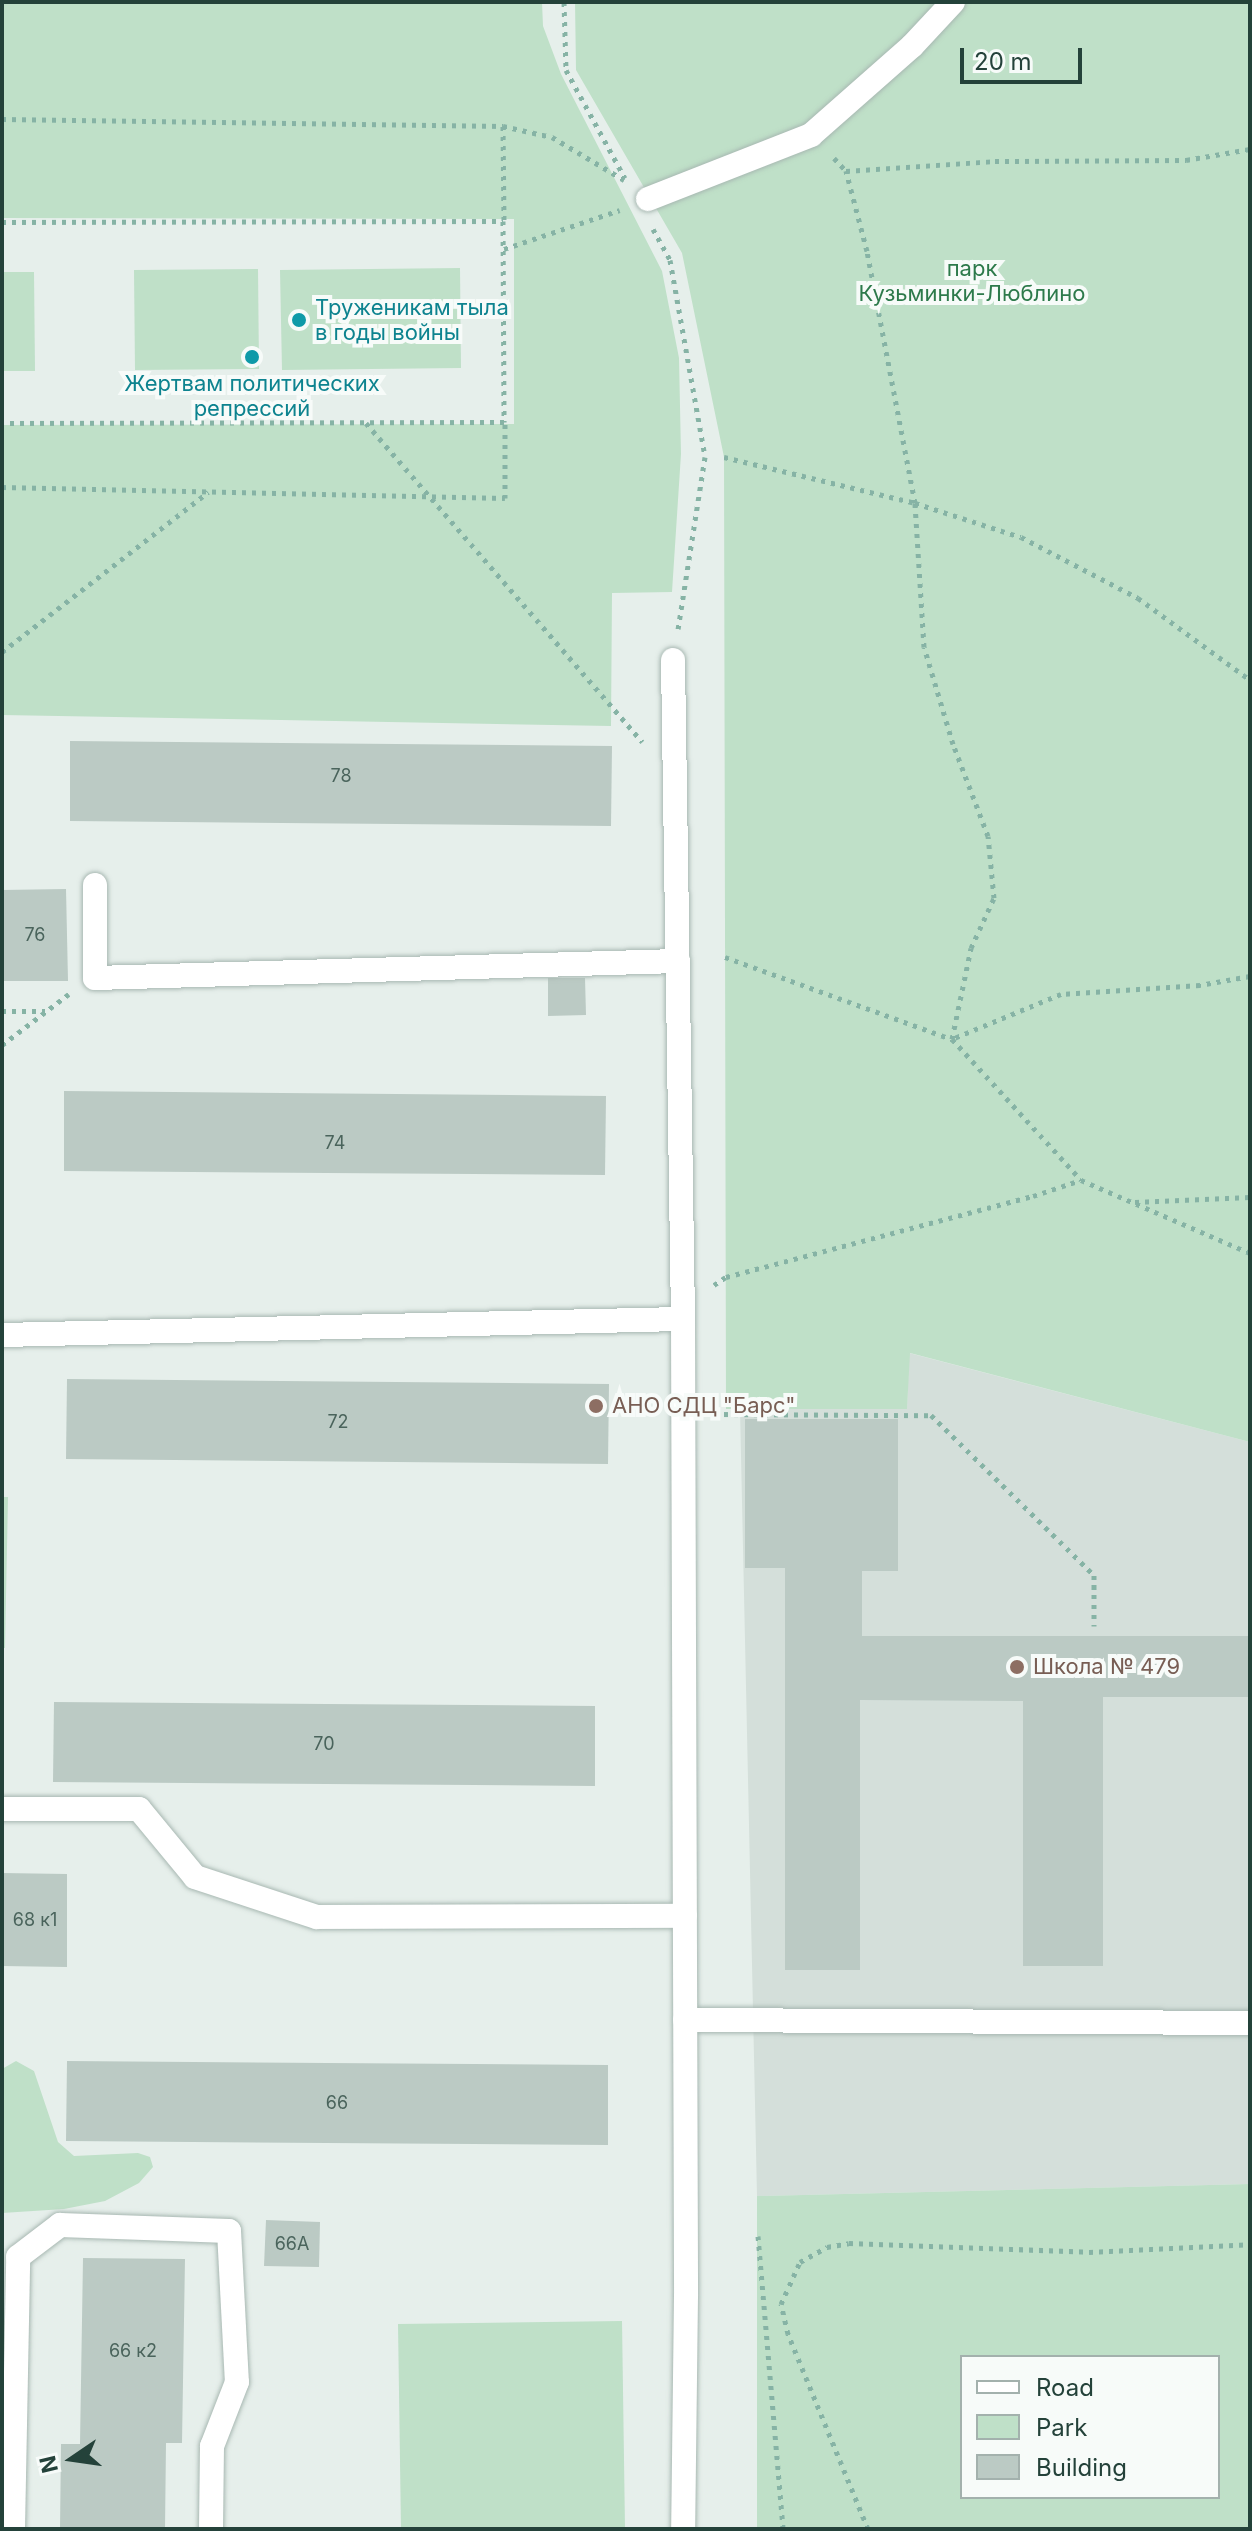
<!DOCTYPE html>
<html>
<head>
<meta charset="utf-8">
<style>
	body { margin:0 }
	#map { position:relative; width:1252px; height:2531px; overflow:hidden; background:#e6efeb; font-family:Inter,sans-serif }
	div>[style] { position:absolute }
	.built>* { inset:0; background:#d4dfda }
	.green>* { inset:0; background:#bfe0c8 }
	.building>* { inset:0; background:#bbcac4 }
	.path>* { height:5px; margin-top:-2.5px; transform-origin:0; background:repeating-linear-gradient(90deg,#86b3a5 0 4px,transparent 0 10px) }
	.roads { filter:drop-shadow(0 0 2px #a8b8b2) drop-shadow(0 0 2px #a8b8b2) }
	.minor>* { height:24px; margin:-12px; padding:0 12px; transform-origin:12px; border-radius:12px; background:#fff }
	.dots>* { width:22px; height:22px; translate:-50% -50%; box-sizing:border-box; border:4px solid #f7fbf9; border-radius:50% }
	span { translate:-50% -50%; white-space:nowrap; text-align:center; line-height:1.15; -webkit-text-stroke:8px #f7fbf9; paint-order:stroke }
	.number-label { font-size:18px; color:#4a645c }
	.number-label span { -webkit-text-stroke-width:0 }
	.park-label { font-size:22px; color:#2d7a4b }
	.culture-label { font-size:22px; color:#0d838f }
	.left { translate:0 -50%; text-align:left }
	.education-label { font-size:22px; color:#785e54 }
	.frame { position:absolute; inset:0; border:4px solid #24423a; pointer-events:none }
	.legend { position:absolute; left:960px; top:2355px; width:260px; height:144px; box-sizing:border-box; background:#f7fbf9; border:2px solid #a3b1ad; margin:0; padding:10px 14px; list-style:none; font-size:24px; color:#24423a }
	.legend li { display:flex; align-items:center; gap:16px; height:40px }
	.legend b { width:40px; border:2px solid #a3b1ad }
	.north { position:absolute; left:32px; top:2419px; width:80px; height:80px; -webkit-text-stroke:6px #f7fbf9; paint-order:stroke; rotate:257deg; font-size:22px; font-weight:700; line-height:32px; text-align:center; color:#24423a }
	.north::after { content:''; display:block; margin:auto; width:28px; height:36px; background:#24423a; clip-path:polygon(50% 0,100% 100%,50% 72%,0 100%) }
	.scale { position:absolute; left:960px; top:48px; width:122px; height:36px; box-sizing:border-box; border:4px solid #24423a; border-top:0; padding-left:10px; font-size:24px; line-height:28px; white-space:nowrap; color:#24423a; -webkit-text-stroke:6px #f7fbf9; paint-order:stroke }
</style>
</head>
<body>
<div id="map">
	<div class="built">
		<i style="clip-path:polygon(909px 1353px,1250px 1442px,1250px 2184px,757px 2196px,740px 1409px,907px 1409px)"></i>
	</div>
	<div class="green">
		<i style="clip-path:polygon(2px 2px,542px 2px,543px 26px,561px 74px,662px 271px,679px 358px,681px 454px,672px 592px,612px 593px,611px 726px,2px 715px,2px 425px,514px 424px,514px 219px,2px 218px)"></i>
		<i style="clip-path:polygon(575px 2px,1250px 2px,1250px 1442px,910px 1353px,907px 1409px,726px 1409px,724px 457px,682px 253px,576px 70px)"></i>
		<i style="clip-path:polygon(460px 268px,461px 368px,282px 370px,280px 270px)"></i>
		<i style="clip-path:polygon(258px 269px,259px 369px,135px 370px,134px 270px)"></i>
		<i style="clip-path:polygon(2px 272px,34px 272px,35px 371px,2px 371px)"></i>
		<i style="clip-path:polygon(2px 1497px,8px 1497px,5px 1648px,2px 1648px)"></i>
		<i style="clip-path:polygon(16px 2061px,34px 2071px,58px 2142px,74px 2156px,138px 2153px,150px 2157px,153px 2167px,139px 2183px,105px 2201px,64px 2209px,2px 2213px,2px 2069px)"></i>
		<i style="clip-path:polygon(evenodd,1250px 2184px,1250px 2529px,757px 2529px,757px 2196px,1250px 2184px,1218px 2357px,1218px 2497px,962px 2497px,962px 2357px,1218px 2357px)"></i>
		<i style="clip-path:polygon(622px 2321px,625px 2529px,401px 2529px,398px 2324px)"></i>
	</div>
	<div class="building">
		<i style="clip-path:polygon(70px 741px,612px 746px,611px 826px,70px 821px)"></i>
		<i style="clip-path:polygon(66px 889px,68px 981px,2px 981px,2px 890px)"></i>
		<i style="clip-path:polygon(548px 978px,585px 978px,586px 1015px,548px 1016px)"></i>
		<i style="clip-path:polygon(64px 1091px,606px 1096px,605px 1175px,64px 1171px)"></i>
		<i style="clip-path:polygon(67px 1379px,609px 1384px,608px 1464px,66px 1459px)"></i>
		<i style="clip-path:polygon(745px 1419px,898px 1419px,898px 1571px,862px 1571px,862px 1636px,1250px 1636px,1250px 1697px,1103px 1697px,1103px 1966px,1023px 1966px,1023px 1701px,860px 1700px,860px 1970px,785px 1970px,785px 1568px,745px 1568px)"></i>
		<i style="clip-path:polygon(54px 1702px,595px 1706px,595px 1786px,53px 1782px)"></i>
		<i style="clip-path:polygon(2px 1873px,67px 1874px,67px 1967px,2px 1966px)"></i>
		<i style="clip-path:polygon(67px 2061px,608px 2065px,608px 2145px,66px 2141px)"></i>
		<i style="clip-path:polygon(266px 2220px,320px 2222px,319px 2267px,264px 2266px)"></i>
		<i style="clip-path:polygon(83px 2258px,185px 2259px,182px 2443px,166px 2443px,165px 2529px,60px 2529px,61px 2444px,80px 2444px)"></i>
	</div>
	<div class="path">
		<i style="left:564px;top:2px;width:68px;rotate:88.3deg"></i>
		<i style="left:566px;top:70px;width:123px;rotate:61.4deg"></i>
		<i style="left:2px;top:119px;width:501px;rotate:0.8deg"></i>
		<i style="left:503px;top:126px;width:50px;rotate:12.7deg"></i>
		<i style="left:552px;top:137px;width:84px;rotate:30.8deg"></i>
		<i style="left:503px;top:126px;width:99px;rotate:89.4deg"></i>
		<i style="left:834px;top:158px;width:18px;rotate:47deg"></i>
		<i style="left:846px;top:171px;width:149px;rotate:-3.8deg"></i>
		<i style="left:995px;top:161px;width:191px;rotate:-0.3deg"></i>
		<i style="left:1186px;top:160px;width:65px;rotate:-9.8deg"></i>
		<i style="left:2px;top:222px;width:501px;rotate:-0.11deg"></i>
		<i style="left:503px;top:221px;width:201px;rotate:89.7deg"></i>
		<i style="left:504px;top:422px;width:502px;rotate:179.89deg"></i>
		<i style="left:653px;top:229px;width:35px;rotate:61deg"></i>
		<i style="left:670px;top:260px;width:200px;rotate:79.9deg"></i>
		<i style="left:705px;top:457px;width:174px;rotate:98.9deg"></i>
		<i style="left:504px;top:249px;width:122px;rotate:-18.6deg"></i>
		<i style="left:366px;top:423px;width:422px;rotate:49.1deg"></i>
		<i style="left:724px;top:457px;width:196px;rotate:13.5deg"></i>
		<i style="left:915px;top:503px;width:111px;rotate:17.8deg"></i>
		<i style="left:1021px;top:537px;width:132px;rotate:27.5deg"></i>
		<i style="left:1138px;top:598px;width:139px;rotate:36.2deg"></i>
		<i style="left:2px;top:487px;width:503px;rotate:1.25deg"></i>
		<i style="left:505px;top:498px;width:79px;rotate:-90deg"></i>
		<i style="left:2px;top:652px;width:261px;rotate:-37.8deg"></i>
		<i style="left:725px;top:957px;width:241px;rotate:19.9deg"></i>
		<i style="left:952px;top:1039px;width:93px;rotate:-78.2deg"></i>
		<i style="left:971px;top:948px;width:55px;rotate:-65.3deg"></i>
		<i style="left:994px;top:898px;width:62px;rotate:-95.5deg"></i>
		<i style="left:988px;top:836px;width:98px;rotate:-110.8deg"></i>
		<i style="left:953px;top:744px;width:101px;rotate:-106.6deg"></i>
		<i style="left:924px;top:647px;width:144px;rotate:-93.6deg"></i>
		<i style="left:915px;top:503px;width:257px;rotate:-100.8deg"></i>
		<i style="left:867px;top:251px;width:83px;rotate:-104.7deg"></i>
		<i style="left:1250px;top:976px;width:51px;rotate:169.8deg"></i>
		<i style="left:1200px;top:985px;width:139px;rotate:176.3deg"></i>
		<i style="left:1061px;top:994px;width:118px;rotate:157.6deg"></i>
		<i style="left:952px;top:1039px;width:191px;rotate:47.5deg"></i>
		<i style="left:1081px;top:1180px;width:184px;rotate:23.4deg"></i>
		<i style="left:2px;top:1011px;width:43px"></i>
		<i style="left:2px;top:1045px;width:84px;rotate:-37.3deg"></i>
		<i style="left:1135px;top:1202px;width:115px;rotate:-2.5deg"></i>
		<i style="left:714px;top:1285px;width:14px;rotate:-34deg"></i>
		<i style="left:726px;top:1277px;width:318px;rotate:-14.8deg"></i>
		<i style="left:1033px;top:1196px;width:51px;rotate:-18.4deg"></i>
		<i style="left:714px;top:1414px;width:217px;rotate:0.3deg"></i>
		<i style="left:931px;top:1415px;width:228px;rotate:44.5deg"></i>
		<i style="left:1094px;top:1575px;width:51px;rotate:90deg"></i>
		<i style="left:758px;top:2236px;width:294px;rotate:85.1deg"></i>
		<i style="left:868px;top:2529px;width:211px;rotate:-112.3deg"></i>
		<i style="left:788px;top:2334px;width:31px;rotate:-103deg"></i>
		<i style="left:781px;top:2304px;width:46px;rotate:-65.7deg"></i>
		<i style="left:800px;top:2262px;width:31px;rotate:-29deg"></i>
		<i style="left:827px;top:2247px;width:22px;rotate:-10deg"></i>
		<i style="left:849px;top:2243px;width:240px;rotate:2.1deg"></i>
		<i style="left:1089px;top:2252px;width:161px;rotate:-2.8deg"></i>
	</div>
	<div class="roads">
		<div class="minor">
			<i style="left:648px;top:199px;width:175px;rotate:-21.4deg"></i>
			<i style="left:811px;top:135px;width:135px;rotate:-41.4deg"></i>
			<i style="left:912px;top:46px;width:60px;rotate:-47deg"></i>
			<i style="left:95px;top:885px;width:93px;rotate:90deg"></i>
			<i style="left:95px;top:978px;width:583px;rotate:-1.67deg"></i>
			<i style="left:683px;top:1319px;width:977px;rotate:89.82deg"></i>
			<i style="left:686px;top:2296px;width:233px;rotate:90.7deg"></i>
			<i style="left:2px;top:1335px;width:681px;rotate:-1.35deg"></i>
			<i style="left:683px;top:1319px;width:659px;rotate:-90.87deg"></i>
			<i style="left:2px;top:1809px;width:137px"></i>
			<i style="left:139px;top:1809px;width:88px;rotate:50.5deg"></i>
			<i style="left:195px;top:1877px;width:128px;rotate:18.2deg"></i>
			<i style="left:317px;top:1917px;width:368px;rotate:-0.2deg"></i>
			<i style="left:685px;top:2020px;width:565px;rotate:0.3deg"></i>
			<i style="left:13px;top:2529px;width:272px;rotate:-88.9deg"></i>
			<i style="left:18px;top:2257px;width:53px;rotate:-37.3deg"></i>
			<i style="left:60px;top:2225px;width:169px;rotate:2deg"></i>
			<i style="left:229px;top:2231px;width:151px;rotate:87deg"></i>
			<i style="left:237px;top:2382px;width:69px;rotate:111.3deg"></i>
			<i style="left:212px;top:2446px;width:83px;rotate:90.7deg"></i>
		</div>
	</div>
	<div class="dots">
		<i style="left:299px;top:320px;background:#0f9aa8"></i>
		<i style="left:252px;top:357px;background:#0f9aa8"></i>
		<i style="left:596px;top:1406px;background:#8d6e63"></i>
		<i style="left:1017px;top:1667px;background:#8d6e63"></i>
	</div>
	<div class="number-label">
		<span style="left:341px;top:776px">78</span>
		<span style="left:35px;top:935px">76</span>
		<span style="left:335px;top:1143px">74</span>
		<span style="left:338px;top:1422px">72</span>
		<span style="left:324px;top:1744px">70</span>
		<span style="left:35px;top:1920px">68 к1</span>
		<span style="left:337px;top:2103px">66</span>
		<span style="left:292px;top:2244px">66А</span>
		<span style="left:133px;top:2351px">66 к2</span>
	</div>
	<div class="park-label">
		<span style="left:972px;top:281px">парк<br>Кузьминки-Люблино</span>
	</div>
	<div class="culture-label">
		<span class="left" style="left:315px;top:320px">Труженикам тыла<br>в годы войны</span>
		<span style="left:252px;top:396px">Жертвам политических<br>репрессий</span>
	</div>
	<div class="education-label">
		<span class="left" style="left:612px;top:1406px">АНО СДЦ "Барс"</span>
		<span class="left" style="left:1033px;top:1667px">Школа № 479</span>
	</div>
	<div class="frame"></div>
	<ul class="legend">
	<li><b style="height:10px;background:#fff"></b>Road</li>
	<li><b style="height:22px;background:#bfe0c8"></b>Park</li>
	<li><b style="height:22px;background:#bbcac4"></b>Building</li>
	</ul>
	<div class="north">N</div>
	<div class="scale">20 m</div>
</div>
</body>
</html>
